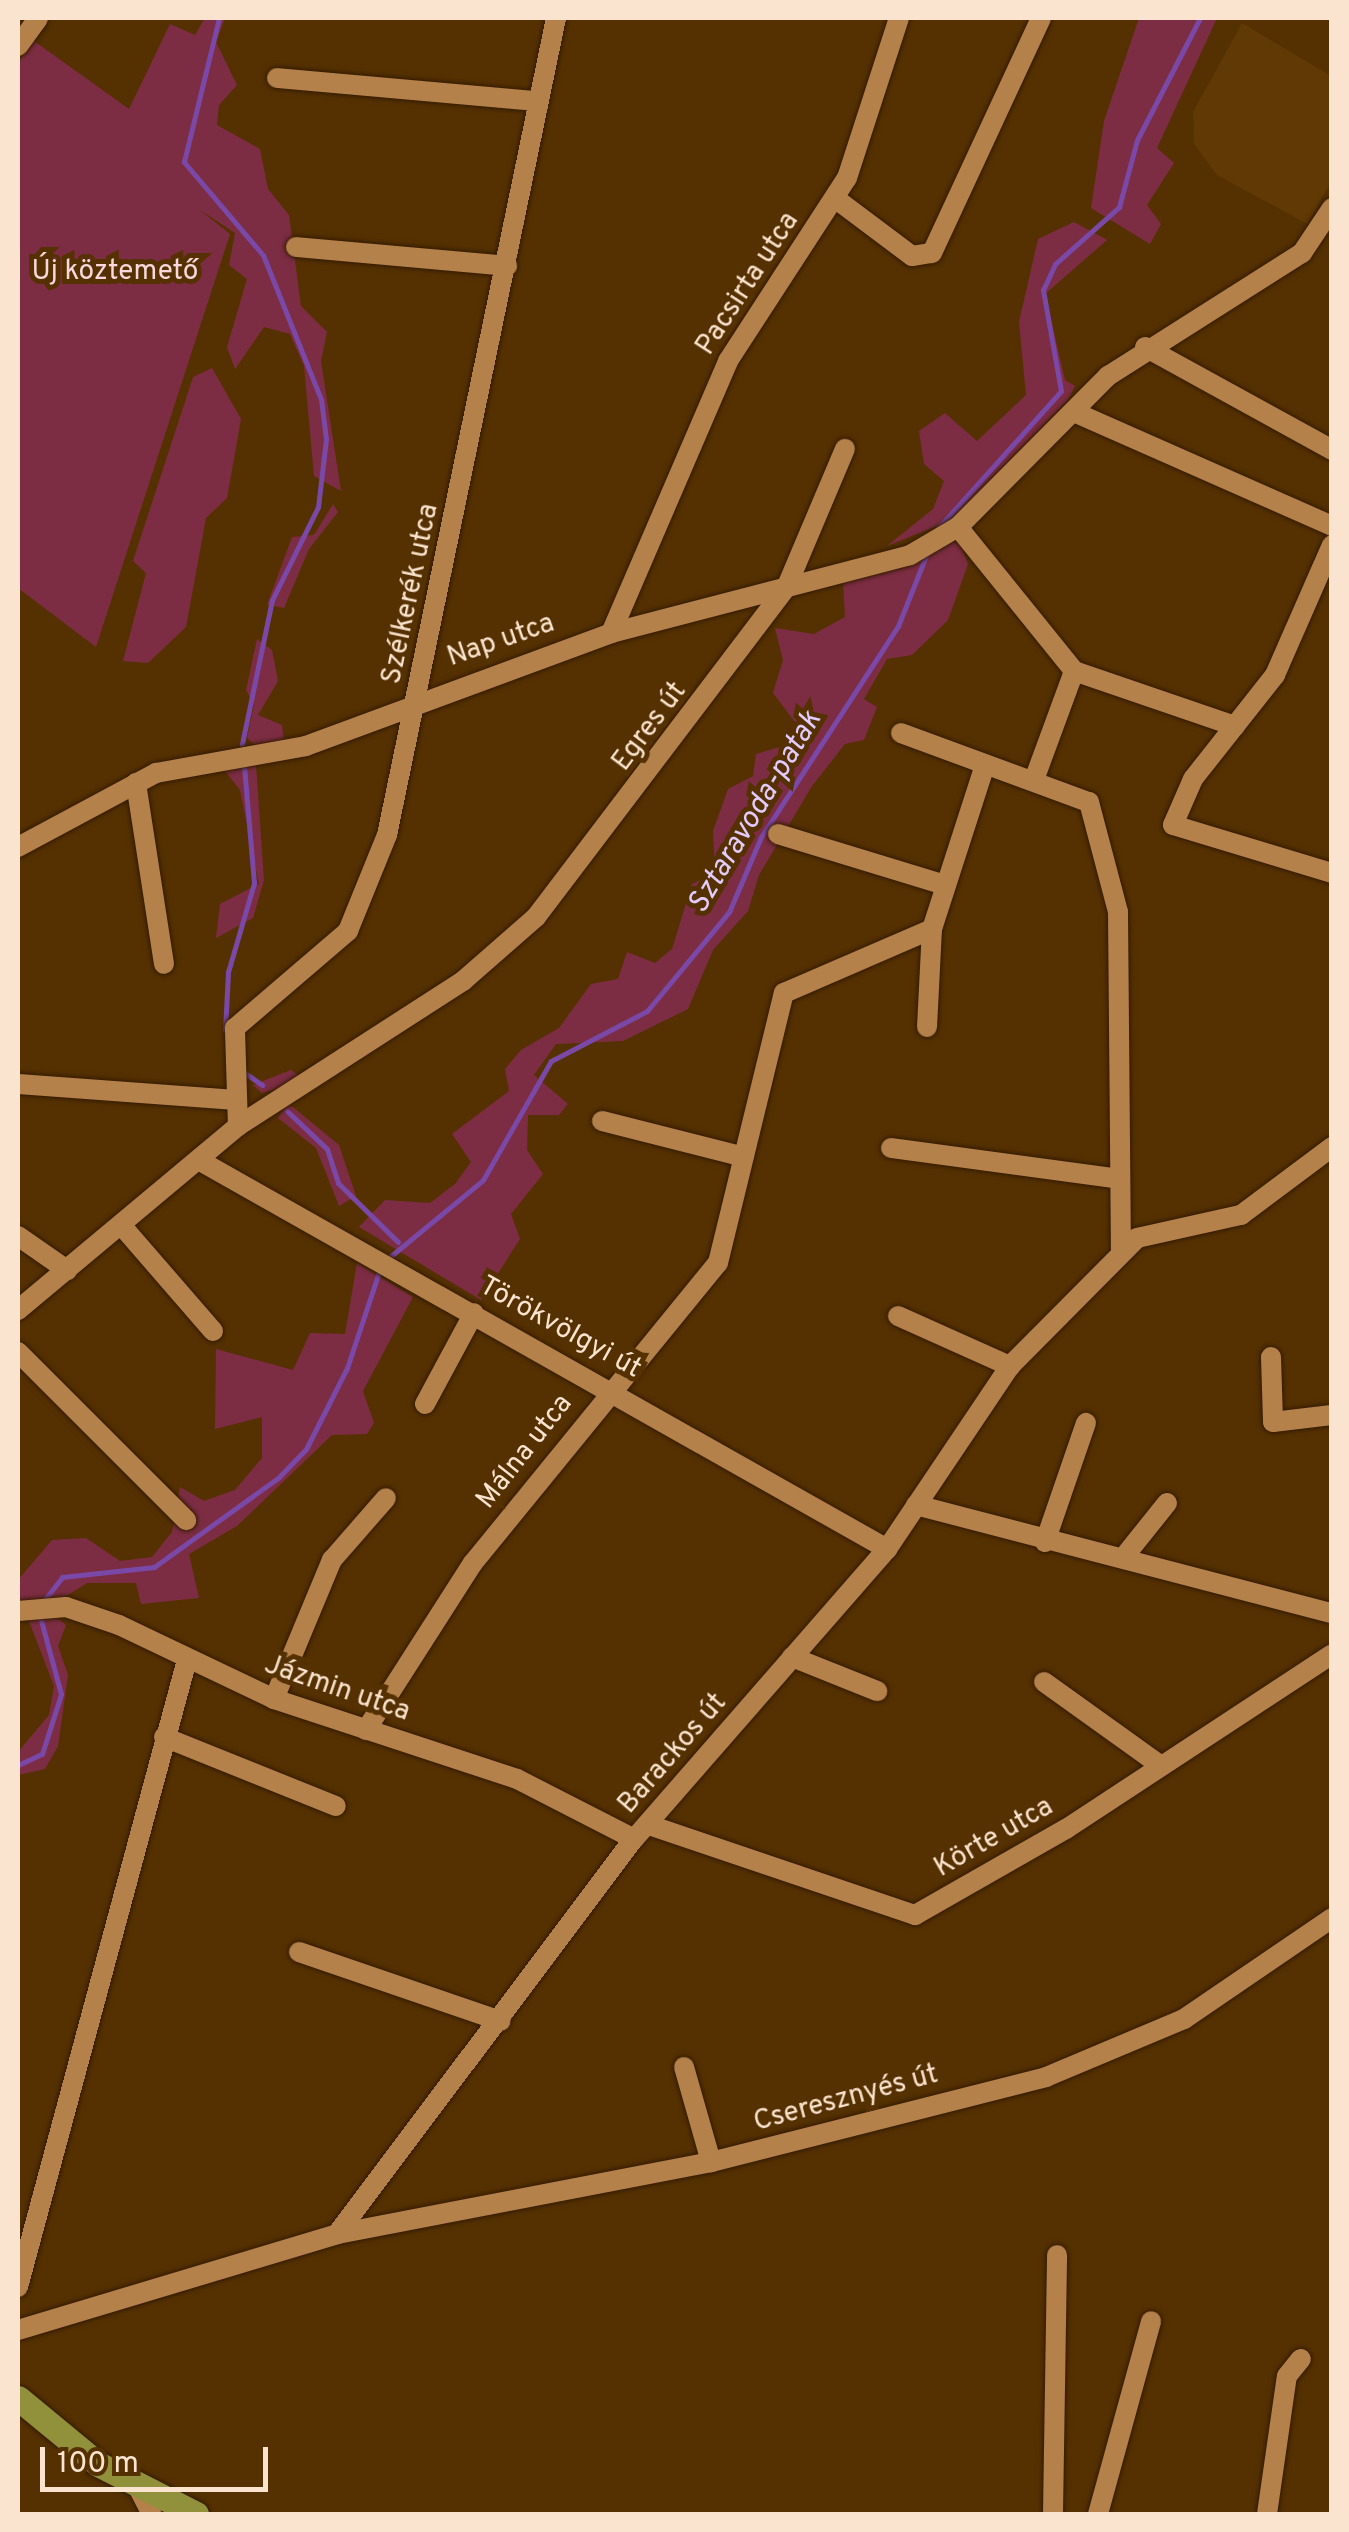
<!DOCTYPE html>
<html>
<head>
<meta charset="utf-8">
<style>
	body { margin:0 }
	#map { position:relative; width:1349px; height:2532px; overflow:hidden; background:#553102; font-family:Overpass,sans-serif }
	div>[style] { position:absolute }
	.built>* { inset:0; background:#613904 }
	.green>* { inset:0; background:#7d2d43 }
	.stream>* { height:5px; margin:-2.5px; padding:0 2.5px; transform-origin:2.5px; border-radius:2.5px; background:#7a48a7 }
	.roads { filter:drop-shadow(0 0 2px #341b00) drop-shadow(0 0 2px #341b00) }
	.minor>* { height:20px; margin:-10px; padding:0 10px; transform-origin:10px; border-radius:10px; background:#b5814b }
	.major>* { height:25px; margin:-12.5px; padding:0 12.5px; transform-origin:12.5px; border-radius:12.5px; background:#91913b }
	span { translate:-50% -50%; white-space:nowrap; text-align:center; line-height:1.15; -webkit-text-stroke:10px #553102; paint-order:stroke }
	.park-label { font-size:28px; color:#f8d8dd }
	.street-label { font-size:28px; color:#fbe4cf }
	.water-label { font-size:30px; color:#e2cbfd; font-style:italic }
	.frame { position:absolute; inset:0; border:20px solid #fbe4cf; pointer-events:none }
	.scale { position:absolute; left:40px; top:2447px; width:228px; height:45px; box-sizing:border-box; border:5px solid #fbe4cf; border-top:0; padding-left:12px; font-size:30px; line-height:35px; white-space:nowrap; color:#fbe4cf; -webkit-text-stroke:8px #553102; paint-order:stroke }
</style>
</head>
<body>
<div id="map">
	<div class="built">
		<i style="clip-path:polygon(1242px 23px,1331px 76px,1331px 182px,1307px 224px,1217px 175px,1194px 144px,1193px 112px)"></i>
	</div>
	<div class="green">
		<i style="clip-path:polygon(205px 18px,225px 18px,216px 42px,237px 85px,219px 105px,217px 125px,260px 149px,268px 189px,289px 215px,301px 306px,327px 332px,321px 361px,341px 491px,314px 476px,304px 366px,290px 334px,264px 327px,235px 369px,227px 347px,247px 279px,229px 265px,235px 233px,200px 210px,230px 234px,96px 647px,18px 588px,18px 63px,34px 41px,129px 109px,170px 24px,195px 35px)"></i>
		<i style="clip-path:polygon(1139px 18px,1217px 18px,1157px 148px,1174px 163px,1147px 205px,1161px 224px,1150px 244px,1091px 208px,1104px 121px)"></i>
		<i style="clip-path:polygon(1074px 222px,1107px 240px,1045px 294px,1065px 380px,1075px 386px,1068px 400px,951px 520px,887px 546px,933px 509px,944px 481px,924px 464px,919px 431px,945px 413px,977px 441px,1026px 395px,1019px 322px,1038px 239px)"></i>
		<i style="clip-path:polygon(212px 368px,241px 419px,227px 498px,206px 518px,186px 627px,148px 663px,123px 661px,146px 573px,133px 561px,193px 377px)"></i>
		<i style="clip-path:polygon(333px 504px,338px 512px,309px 549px,284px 608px,267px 605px,292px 537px,314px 535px)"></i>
		<i style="clip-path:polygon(958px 540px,968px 564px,948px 620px,912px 655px,887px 659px,864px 699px,877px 707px,864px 740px,845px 744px,812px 786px,759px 875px,748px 911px,713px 950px,688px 1009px,623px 1041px,556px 1044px,534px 1075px,568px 1104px,559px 1115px,528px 1115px,527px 1150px,543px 1174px,511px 1214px,520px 1239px,481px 1300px,359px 1227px,385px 1200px,430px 1203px,455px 1184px,471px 1162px,452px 1134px,509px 1091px,505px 1069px,521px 1050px,559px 1028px,591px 984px,618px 979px,627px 952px,655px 963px,672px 949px,692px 884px,715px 873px,713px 831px,728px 789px,753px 776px,756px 754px,780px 747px,798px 726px,773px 693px,783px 660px,775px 628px,814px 634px,845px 617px,843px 581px)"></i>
		<i style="clip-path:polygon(257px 639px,272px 650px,278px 681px,258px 715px,282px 725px,284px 741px,256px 746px,247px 738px,254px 705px,246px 690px)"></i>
		<i style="clip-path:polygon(256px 765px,264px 880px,253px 918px,216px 938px,220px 904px,259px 884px,240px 790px,225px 771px)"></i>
		<i style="clip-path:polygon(291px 1070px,298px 1075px,285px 1086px,262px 1093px,253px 1085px)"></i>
		<i style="clip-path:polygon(288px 1103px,339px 1145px,356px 1196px,339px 1206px,316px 1148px,278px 1118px)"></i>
		<i style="clip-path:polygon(357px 1263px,413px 1297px,363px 1391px,374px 1423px,367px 1434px,332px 1435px,237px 1526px,189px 1554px,199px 1598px,141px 1604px,136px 1583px,87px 1583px,60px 1600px,18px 1603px,18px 1580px,52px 1540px,86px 1538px,120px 1561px,152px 1557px,172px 1532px,180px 1487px,204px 1501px,235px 1490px,262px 1458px,262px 1417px,215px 1429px,216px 1349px,293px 1370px,310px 1333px,345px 1334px)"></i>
		<i style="clip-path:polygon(52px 1614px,66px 1625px,58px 1646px,68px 1675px,58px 1746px,45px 1769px,18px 1775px,18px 1752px,49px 1715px,54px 1686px,27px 1616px)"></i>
	</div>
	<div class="stream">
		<i style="left:219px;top:18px;width:148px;rotate:103.7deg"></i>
		<i style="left:184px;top:162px;width:122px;rotate:49.7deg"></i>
		<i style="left:263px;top:255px;width:155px;rotate:68.1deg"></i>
		<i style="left:321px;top:399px;width:40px;rotate:82.9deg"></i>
		<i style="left:326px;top:439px;width:68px;rotate:96.7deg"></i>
		<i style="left:318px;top:507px;width:104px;rotate:116.3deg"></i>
		<i style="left:272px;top:600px;width:147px;rotate:101.8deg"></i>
		<i style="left:930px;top:537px;width:196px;rotate:-48.1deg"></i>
		<i style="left:1061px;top:391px;width:103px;rotate:-100.1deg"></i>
		<i style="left:1043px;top:290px;width:29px;rotate:-65deg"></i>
		<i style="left:1055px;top:264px;width:86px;rotate:-41.7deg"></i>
		<i style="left:1119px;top:207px;width:69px;rotate:-75deg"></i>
		<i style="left:1137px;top:140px;width:137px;rotate:-62.7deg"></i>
		<i style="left:225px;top:1030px;width:58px;rotate:-87deg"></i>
		<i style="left:228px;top:972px;width:93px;rotate:-73.7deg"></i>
		<i style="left:254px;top:883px;width:117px;rotate:-94.9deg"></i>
		<i style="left:245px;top:1073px;width:21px;rotate:35deg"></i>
		<i style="left:287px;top:1111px;width:55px;rotate:43.5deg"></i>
		<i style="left:327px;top:1149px;width:36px;rotate:72deg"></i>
		<i style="left:338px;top:1183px;width:84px;rotate:44.5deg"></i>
		<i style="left:386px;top:1260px;width:126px;rotate:-39.5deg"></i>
		<i style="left:483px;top:1180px;width:137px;rotate:-60.3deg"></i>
		<i style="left:551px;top:1061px;width:108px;rotate:-27.5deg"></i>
		<i style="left:647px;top:1011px;width:129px;rotate:-50.4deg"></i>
		<i style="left:729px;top:912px;width:82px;rotate:-66.9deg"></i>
		<i style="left:761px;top:837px;width:252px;rotate:-57deg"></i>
		<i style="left:898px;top:626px;width:79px;rotate:-68.3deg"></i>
		<i style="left:42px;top:1603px;width:33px;rotate:-52deg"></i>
		<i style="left:62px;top:1577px;width:93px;rotate:-6.2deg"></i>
		<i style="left:154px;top:1567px;width:153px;rotate:-35.7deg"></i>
		<i style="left:278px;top:1478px;width:40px;rotate:-46deg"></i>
		<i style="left:306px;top:1449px;width:91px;rotate:-63.2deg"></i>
		<i style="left:347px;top:1368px;width:104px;rotate:-71.6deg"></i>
		<i style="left:18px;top:1765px;width:26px;rotate:-25deg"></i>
		<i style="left:42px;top:1754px;width:63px;rotate:-72.4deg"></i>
		<i style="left:61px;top:1694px;width:84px;rotate:-105.2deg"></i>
	</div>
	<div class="roads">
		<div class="minor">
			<i style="left:18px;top:46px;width:34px;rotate:-54deg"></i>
			<i style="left:277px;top:78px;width:259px;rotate:5.1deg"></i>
			<i style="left:836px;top:199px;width:95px;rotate:36.9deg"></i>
			<i style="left:912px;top:256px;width:20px;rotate:-9deg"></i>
			<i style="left:932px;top:253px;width:259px;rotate:-65.1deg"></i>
			<i style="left:296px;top:247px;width:212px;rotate:5.1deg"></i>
			<i style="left:1145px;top:347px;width:213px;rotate:28.8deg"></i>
			<i style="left:1074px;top:412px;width:282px;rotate:23.8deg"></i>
			<i style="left:958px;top:527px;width:185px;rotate:51.1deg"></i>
			<i style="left:1074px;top:671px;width:170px;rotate:18.9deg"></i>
			<i style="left:1332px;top:545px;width:142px;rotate:113.7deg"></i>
			<i style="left:1275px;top:675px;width:132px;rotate:128.3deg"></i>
			<i style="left:1193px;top:779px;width:50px;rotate:113.5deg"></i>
			<i style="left:1173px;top:825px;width:166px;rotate:16.8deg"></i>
			<i style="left:611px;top:633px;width:296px;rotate:-66.7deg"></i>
			<i style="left:728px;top:361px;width:218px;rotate:-57deg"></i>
			<i style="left:847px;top:178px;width:168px;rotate:-72deg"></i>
			<i style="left:901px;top:733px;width:200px;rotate:20.2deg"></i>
			<i style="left:1089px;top:802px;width:114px;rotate:75.2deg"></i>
			<i style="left:1118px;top:912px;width:337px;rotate:89.5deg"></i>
			<i style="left:1034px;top:780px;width:116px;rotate:-69.8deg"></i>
			<i style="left:136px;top:783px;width:183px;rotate:81.2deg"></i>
			<i style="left:778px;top:834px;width:171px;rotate:17deg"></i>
			<i style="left:18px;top:847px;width:157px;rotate:-28.2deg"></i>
			<i style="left:156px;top:773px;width:152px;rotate:-10.2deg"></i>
			<i style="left:306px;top:746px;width:325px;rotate:-20.3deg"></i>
			<i style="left:611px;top:633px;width:309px;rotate:-14.6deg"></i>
			<i style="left:910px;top:555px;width:56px;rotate:-30.3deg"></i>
			<i style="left:958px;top:527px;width:213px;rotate:-45.2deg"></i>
			<i style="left:1108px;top:376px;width:230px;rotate:-32.4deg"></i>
			<i style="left:1302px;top:253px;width:54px;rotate:-56.3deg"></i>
			<i style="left:927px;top:1027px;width:98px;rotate:-87.1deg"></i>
			<i style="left:18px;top:1084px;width:219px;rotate:4.2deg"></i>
			<i style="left:602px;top:1121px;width:146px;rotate:14.2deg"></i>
			<i style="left:238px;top:1126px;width:98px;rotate:-91.8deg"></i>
			<i style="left:235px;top:1028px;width:149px;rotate:-40.6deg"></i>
			<i style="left:348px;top:931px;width:104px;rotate:-67.9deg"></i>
			<i style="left:387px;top:835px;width:834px;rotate:-78.31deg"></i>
			<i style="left:891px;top:1148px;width:230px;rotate:7.7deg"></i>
			<i style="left:202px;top:1162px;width:787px;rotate:29.46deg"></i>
			<i style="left:122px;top:1226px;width:139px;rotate:49.1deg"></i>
			<i style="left:18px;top:1236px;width:60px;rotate:34.8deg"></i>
			<i style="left:18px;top:1310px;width:287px;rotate:-39.9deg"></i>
			<i style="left:238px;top:1126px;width:268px;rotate:-32.8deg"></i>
			<i style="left:463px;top:981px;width:97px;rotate:-41.2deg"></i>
			<i style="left:536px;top:917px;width:415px;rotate:-52.8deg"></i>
			<i style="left:787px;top:586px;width:149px;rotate:-67.1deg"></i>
			<i style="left:898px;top:1316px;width:123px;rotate:24.1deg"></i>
			<i style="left:18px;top:1352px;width:238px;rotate:45deg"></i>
			<i style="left:1271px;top:1357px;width:65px;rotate:88.2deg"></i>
			<i style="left:1273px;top:1422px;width:59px;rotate:-6.8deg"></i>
			<i style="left:425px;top:1404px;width:103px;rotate:-61.7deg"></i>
			<i style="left:916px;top:1505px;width:430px;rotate:14.6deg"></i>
			<i style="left:1045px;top:1542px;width:126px;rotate:-71deg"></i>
			<i style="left:1127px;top:1553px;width:64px;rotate:-51.3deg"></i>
			<i style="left:18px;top:1611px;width:48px;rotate:-4.8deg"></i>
			<i style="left:66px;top:1607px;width:56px;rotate:18.8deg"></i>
			<i style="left:119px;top:1625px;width:172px;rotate:25.5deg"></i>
			<i style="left:274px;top:1699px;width:256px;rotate:18.2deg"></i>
			<i style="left:517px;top:1779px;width:131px;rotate:27.1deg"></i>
			<i style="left:792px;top:1657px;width:92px;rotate:21.8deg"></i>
			<i style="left:1044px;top:1682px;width:143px;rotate:35.6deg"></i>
			<i style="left:274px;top:1699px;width:151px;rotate:-67.4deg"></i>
			<i style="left:332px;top:1560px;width:82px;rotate:-48.9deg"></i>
			<i style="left:366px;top:1730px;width:198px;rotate:-57.4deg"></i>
			<i style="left:473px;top:1563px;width:387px;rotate:-50.8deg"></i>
			<i style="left:718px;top:1263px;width:278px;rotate:-76.3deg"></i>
			<i style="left:784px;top:993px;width:161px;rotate:-23.4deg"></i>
			<i style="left:932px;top:929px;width:169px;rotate:-72.1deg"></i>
			<i style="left:164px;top:1737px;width:185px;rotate:21.9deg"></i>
			<i style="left:652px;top:1826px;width:278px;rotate:18.7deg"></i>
			<i style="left:915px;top:1915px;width:174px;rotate:-29.7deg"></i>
			<i style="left:1066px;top:1829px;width:318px;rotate:-33.3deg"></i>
			<i style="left:299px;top:1952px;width:213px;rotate:18.9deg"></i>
			<i style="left:684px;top:2067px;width:99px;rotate:74.1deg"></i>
			<i style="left:337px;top:2234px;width:381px;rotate:-10.9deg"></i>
			<i style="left:711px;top:2162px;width:346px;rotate:-14.2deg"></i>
			<i style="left:1046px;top:2077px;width:150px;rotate:-22.8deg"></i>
			<i style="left:1184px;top:2019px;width:179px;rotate:-34.3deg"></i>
			<i style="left:18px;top:2287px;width:649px;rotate:-74.92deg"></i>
			<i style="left:18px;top:2330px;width:333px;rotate:-16.7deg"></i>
			<i style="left:337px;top:2234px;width:494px;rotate:-53.1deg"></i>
			<i style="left:634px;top:1839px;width:385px;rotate:-48.9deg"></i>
			<i style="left:887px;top:1549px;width:220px;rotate:-56.1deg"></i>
			<i style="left:1010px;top:1366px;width:180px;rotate:-45.2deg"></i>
			<i style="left:1137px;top:1238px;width:107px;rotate:-12.5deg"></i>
			<i style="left:1241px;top:1215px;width:114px;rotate:-36.8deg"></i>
			<i style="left:138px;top:2487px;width:30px;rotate:63deg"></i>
			<i style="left:1053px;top:2514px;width:259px;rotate:-89.1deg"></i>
			<i style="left:1098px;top:2514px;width:200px;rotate:-74.6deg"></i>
			<i style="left:1267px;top:2514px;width:139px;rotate:-81.8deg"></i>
			<i style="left:1287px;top:2376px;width:22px;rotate:-51deg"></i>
		</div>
		<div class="major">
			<i style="left:18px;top:2398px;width:104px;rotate:39.5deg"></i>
			<i style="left:98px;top:2464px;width:110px;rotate:27deg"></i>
		</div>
	</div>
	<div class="park-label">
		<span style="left:115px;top:272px">Új köztemető</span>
	</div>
	<div class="street-label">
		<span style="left:748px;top:284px;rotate:-57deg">Pacsirta utca</span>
		<span style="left:411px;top:594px;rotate:-78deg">Szélkerék utca</span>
		<span style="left:501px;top:641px;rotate:-19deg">Nap utca</span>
		<span style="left:650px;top:727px;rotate:-53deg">Egres út</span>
		<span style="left:560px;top:1328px;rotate:29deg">Törökvölgyi út</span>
		<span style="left:525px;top:1452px;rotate:-52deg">Málna utca</span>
		<span style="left:337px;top:1689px;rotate:19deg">Jázmin utca</span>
		<span style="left:673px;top:1754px;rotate:-49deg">Barackos út</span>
		<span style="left:994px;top:1838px;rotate:-30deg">Körte utca</span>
		<span style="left:846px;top:2099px;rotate:-15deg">Cseresznyés út</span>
	</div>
	<div class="water-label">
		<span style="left:756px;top:813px;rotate:-59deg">Sztaravoda-patak</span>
	</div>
	<div class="frame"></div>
	<div class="scale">100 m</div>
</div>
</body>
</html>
